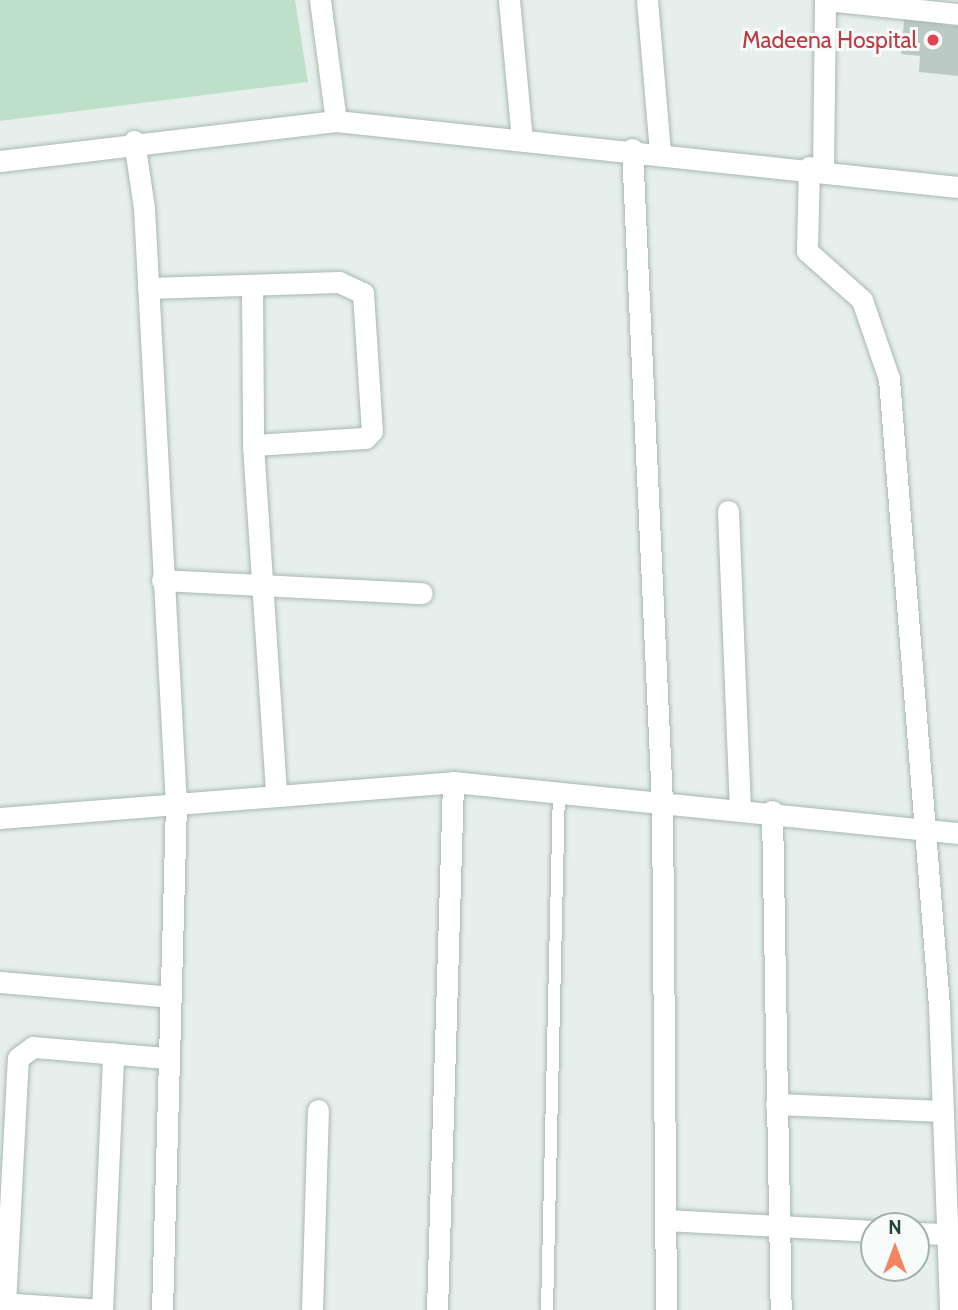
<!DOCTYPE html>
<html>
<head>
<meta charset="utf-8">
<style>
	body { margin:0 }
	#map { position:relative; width:958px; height:1310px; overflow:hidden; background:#e6efeb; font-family:Cabin,sans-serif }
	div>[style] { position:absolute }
	.green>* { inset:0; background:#bfe0c8 }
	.building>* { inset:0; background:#bbcac4 }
	.roads { filter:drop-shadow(0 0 2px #a8b8b2) drop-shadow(0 0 2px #a8b8b2) }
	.lane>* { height:12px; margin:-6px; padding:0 6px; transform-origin:6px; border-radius:6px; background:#fff }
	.street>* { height:21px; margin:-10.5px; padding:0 10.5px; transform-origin:10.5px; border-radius:10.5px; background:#fff }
	.dots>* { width:19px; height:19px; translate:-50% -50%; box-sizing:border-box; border:4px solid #f7fbf9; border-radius:50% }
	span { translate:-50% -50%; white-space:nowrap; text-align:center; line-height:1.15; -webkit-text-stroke:6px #f7fbf9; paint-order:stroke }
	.health-label { font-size:23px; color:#be3a42 }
	.right { translate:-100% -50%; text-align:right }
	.north { position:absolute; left:860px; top:1212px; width:70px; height:70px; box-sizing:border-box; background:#f7fbf9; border:2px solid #a3b1ad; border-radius:50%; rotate:0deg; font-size:19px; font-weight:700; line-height:28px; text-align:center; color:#24423a }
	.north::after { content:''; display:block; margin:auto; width:24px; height:32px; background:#f4845f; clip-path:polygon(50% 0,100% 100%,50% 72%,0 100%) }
</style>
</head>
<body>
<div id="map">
	<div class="green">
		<i style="clip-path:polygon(0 0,295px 0,308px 82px,0 121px)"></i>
	</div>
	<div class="building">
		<i style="clip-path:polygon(905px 10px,947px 14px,946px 25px,958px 26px,958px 76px,919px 72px,920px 56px,901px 54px)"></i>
	</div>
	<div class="roads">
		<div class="lane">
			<i style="left:547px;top:1310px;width:519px;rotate:-88.68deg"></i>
		</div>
		<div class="street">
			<i style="left:320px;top:0;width:122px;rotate:82.5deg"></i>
			<i style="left:509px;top:0;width:140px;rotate:84.7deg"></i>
			<i style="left:647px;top:0;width:153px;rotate:85.1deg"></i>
			<i style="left:825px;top:0;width:134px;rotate:6deg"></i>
			<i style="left:134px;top:141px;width:68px;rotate:81.5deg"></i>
			<i style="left:144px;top:208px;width:597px;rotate:86.93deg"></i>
			<i style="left:176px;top:804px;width:278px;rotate:-4.5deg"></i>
			<i style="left:453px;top:782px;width:508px;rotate:5.77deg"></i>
			<i style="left:632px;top:149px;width:653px;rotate:87.37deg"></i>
			<i style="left:662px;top:801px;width:509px;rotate:89.55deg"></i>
			<i style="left:0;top:161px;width:338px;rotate:-6.8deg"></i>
			<i style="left:336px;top:121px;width:625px;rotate:6.06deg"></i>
			<i style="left:809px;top:167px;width:84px;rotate:91.4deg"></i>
			<i style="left:807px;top:251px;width:74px;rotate:41.7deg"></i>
			<i style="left:862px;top:300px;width:83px;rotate:71.1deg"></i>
			<i style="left:889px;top:379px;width:629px;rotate:85.44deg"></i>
			<i style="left:939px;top:1006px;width:304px;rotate:87.9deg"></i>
			<i style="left:823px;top:168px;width:168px;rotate:-89.3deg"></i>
			<i style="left:252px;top:285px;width:160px;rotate:89.6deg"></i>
			<i style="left:253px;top:445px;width:349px;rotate:86.2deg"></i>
			<i style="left:148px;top:288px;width:191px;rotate:-1.8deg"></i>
			<i style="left:339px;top:282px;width:26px;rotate:25deg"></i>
			<i style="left:363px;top:293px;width:138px;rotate:86.3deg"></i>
			<i style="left:372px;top:431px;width:10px;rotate:135deg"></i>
			<i style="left:365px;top:438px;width:112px;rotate:176.4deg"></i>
			<i style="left:728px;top:511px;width:297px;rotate:87.7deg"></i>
			<i style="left:162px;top:580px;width:260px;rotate:2.9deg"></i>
			<i style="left:772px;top:811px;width:499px;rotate:89deg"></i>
			<i style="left:0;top:818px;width:177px;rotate:-4.5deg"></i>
			<i style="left:176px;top:804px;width:506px;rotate:91.58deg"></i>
			<i style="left:0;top:982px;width:171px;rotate:5deg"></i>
			<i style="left:776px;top:1104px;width:167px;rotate:2.4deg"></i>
			<i style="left:665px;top:1220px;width:209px;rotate:3deg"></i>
			<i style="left:916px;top:1233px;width:31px;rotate:2deg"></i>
			<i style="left:0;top:1303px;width:102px;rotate:3.9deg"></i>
			<i style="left:5px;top:1304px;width:246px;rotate:-87deg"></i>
			<i style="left:18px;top:1058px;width:19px;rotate:-36deg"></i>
			<i style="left:33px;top:1047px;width:135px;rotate:4.7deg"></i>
			<i style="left:102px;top:1310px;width:257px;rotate:-87.5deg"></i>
			<i style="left:312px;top:1310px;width:200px;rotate:-88.3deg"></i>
			<i style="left:437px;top:1310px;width:528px;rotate:-88.26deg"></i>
		</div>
	</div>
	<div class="dots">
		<i style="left:933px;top:40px;background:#e0444e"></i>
	</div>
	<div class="health-label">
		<span class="right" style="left:917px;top:40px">Madeena Hospital</span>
	</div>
	<div class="north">N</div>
</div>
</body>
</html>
